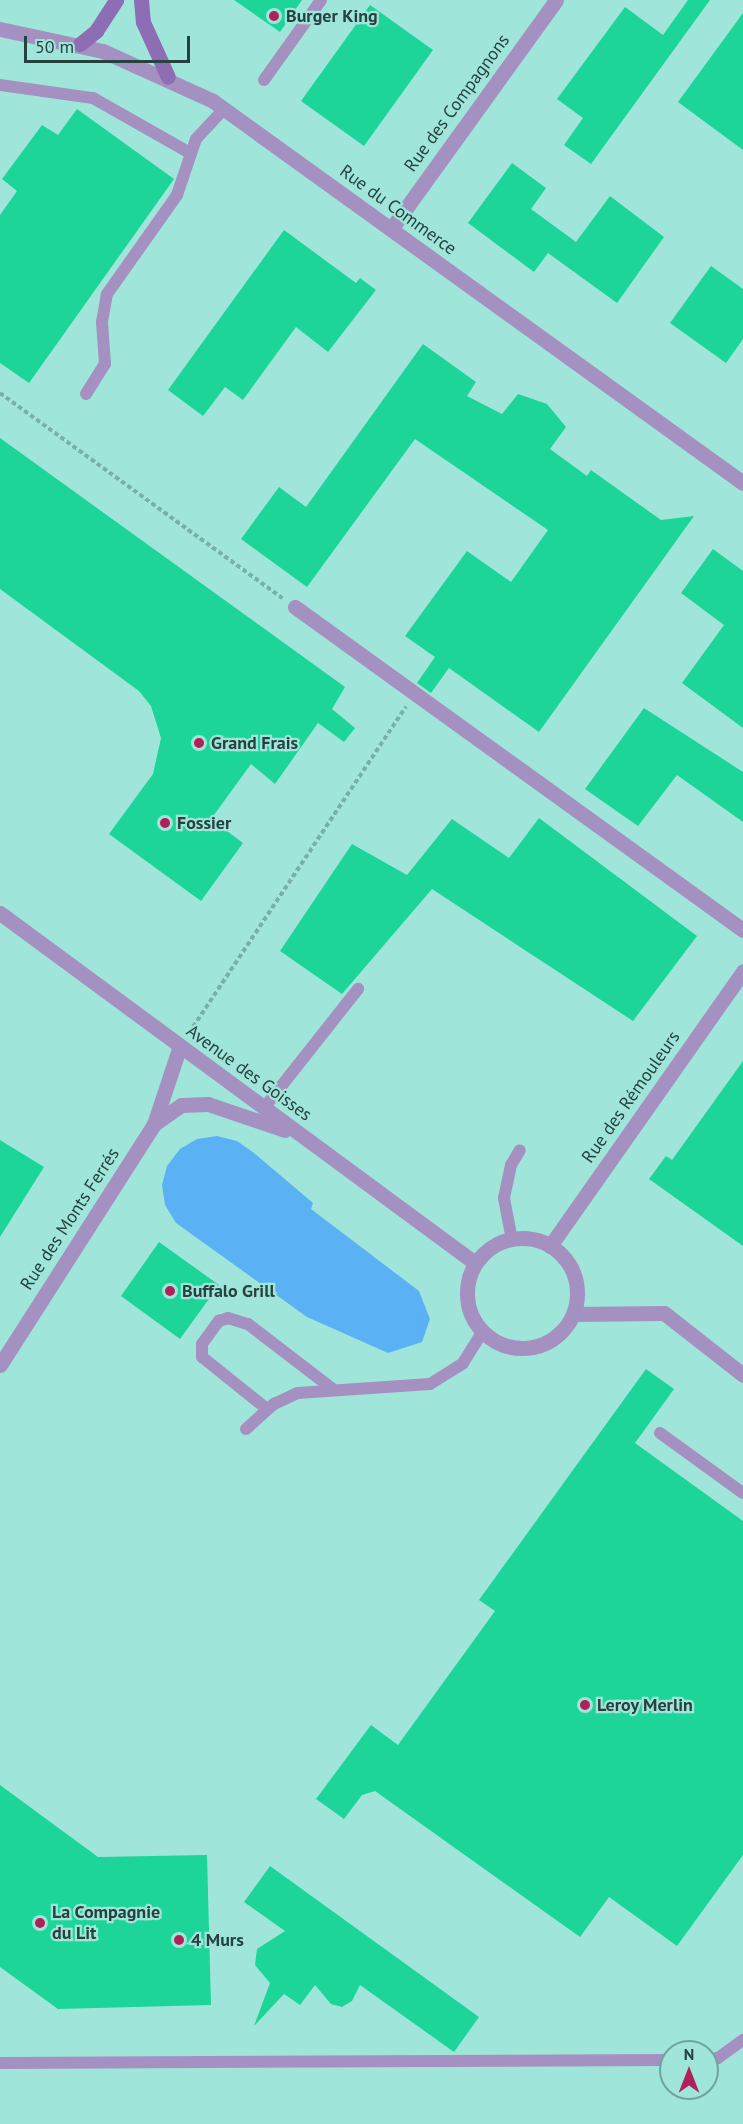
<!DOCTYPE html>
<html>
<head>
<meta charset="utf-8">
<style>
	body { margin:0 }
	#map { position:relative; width:743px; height:2124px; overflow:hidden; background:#a0e5da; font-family:"PT Sans",sans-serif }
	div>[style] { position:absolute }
	.water>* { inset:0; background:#5ab2f5 }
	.building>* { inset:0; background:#1dd599 }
	.path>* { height:4px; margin-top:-2px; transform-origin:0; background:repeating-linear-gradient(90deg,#78b0a7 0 4.5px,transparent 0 7.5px) }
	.service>* { height:12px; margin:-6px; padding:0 6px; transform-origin:6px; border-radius:6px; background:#a591c1 }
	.minor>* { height:15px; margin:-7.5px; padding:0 7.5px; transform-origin:7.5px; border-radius:7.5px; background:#a591c1 }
	.minor>.ring { margin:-7.5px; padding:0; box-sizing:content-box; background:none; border:15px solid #a591c1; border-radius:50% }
	.secondary>* { height:15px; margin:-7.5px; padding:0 7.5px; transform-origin:7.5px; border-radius:7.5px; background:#8d6eb5 }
	.dots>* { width:16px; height:16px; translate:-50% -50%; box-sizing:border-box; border:3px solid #a0e5da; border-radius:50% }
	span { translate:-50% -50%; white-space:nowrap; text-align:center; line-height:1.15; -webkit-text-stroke:4.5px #a0e5da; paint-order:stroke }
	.poi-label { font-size:18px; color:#26423e; font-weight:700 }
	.left { translate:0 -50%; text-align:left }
	.street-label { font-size:18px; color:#26423e }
	.north { position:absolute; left:659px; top:2040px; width:60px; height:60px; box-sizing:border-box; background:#a0e5da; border:2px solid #6fa49c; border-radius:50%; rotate:0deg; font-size:16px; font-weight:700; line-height:24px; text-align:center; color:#26423e }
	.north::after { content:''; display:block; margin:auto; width:21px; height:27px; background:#b02159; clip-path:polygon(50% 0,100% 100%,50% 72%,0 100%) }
	.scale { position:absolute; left:24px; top:36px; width:166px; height:27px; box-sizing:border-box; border:3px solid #26423e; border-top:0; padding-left:8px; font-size:18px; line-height:21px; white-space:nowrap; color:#26423e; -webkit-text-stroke:4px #a0e5da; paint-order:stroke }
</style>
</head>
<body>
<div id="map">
	<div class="water">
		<i style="clip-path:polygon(217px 1136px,237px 1141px,254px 1153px,313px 1203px,311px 1209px,419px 1291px,430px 1319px,422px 1342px,388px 1353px,307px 1317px,176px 1223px,165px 1205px,162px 1185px,167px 1166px,180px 1149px,197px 1139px)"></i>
	</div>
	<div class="building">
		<i style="clip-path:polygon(234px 0,302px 0,280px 32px)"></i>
		<i style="clip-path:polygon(688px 0,710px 0,591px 164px,564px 145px,583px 118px,557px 99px,625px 7px,663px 35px)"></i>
		<i style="clip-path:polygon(370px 5px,433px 50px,364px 146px,301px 101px)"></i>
		<i style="clip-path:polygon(743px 13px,743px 150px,678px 102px)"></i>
		<i style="clip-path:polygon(77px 109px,174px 179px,29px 383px,0 363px,0 215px,17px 191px,2px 179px,42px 125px,58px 135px)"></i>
		<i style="clip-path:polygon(512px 163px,546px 188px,531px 209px,576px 242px,610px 196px,664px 237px,617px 303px,548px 253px,534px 272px,468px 223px)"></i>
		<i style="clip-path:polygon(284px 230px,356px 283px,360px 278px,376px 290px,328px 352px,296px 327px,243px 400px,225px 387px,203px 416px,168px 390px)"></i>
		<i style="clip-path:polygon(711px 266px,743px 289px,743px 339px,726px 363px,670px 323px)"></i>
		<i style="clip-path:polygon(423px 344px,476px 382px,467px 396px,502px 414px,518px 394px,547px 404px,566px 427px,550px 449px,587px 476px,591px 470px,661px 520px,694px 516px,539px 732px,449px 668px,431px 693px,417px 683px,435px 657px,405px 636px,467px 551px,511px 582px,548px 530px,415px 439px,307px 587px,241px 539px,279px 487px,306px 507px)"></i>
		<i style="clip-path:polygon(0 438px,345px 687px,332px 709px,355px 728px,344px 742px,318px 723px,275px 784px,251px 764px,211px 819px,243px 843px,201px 901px,109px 834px,153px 774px,161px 738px,151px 706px,139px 691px,0 589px)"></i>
		<i style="clip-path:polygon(713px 549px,743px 571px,743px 728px,682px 683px,724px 625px,681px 593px)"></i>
		<i style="clip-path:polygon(644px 708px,743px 772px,743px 822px,677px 775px,638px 826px,585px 789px)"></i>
		<i style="clip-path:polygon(539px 818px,697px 936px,633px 1021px,432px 889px,342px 994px,280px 951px,352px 844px,407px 875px,452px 819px,509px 858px)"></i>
		<i style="clip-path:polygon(743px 1061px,743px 1246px,649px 1179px,666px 1156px,672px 1160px)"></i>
		<i style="clip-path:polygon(0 1140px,44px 1167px,0 1237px)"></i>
		<i style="clip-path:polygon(159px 1242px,219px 1285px,180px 1339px,121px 1296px)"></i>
		<i style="clip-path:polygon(646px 1369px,674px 1389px,635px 1443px,743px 1521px,743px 1855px,677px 1946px,609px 1897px,580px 1937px,375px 1791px,362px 1795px,344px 1819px,316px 1799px,371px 1725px,398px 1745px,495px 1611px,479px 1600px)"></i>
		<i style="clip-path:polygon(0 1785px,98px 1857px,207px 1855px,211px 2005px,58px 2009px,0 1967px)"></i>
		<i style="clip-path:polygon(270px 1866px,479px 2017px,454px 2052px,360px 1985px,352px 2001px,342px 2007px,331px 2004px,315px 1985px,300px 2005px,284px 1994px,254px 2026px,270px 1983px,255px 1965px,257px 1949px,285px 1931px,244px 1902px)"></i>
	</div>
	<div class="path">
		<i style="left:0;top:393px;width:349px;rotate:36deg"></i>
		<i style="left:189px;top:1033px;width:392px;rotate:-56.4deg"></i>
	</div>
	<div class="service">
		<i style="left:264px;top:80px;width:98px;rotate:-54.5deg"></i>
		<i style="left:0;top:85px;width:94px;rotate:8deg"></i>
		<i style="left:93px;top:98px;width:112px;rotate:29.6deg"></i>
		<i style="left:86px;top:394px;width:36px;rotate:-58deg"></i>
		<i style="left:105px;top:364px;width:42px;rotate:-94.1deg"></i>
		<i style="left:102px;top:322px;width:28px;rotate:-80deg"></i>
		<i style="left:107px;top:294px;width:121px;rotate:-54.7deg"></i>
		<i style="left:177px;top:195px;width:59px;rotate:-71.3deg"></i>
		<i style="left:196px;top:139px;width:41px;rotate:-47deg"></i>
		<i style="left:264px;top:1108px;width:152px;rotate:-51.7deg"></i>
		<i style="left:512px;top:1240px;width:43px;rotate:-100.8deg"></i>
		<i style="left:504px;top:1198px;width:34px;rotate:-78deg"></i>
		<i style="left:511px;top:1165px;width:17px;rotate:-59deg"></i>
		<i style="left:267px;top:1409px;width:83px;rotate:-141.3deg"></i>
		<i style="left:202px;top:1357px;width:13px;rotate:-90deg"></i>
		<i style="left:202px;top:1344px;width:29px;rotate:-54deg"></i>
		<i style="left:219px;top:1321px;width:9px;rotate:-18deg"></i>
		<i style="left:228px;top:1318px;width:21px;rotate:17deg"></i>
		<i style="left:248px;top:1324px;width:108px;rotate:37.5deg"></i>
		<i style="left:246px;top:1429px;width:38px;rotate:-42deg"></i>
		<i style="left:274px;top:1404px;width:26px;rotate:-25deg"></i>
		<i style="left:298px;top:1393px;width:132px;rotate:-3.9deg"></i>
		<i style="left:430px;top:1384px;width:39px;rotate:-32deg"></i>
		<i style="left:463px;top:1363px;width:36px;rotate:-58deg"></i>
		<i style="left:660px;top:1433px;width:102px;rotate:35.9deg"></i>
		<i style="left:707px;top:2059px;width:11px;rotate:-5deg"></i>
		<i style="left:718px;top:2058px;width:31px;rotate:-36deg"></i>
		<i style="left:0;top:2063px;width:671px;rotate:-0.26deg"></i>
	</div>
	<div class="minor">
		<i style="left:0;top:29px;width:105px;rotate:12.1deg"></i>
		<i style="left:103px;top:51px;width:121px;rotate:24.4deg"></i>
		<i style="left:213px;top:101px;width:653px;rotate:35.78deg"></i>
		<i style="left:391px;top:229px;width:282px;rotate:-54.2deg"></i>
		<i style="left:295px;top:607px;width:552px;rotate:35.79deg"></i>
		<i style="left:0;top:913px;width:590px;rotate:36.38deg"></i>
		<i style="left:154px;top:1124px;width:33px;rotate:-35deg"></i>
		<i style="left:181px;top:1105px;width:27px;rotate:-2deg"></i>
		<i style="left:208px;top:1104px;width:81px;rotate:18.7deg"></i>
		<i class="ring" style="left:467px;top:1238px;width:95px;height:95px"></i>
		<i style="left:550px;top:1246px;width:336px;rotate:-54.9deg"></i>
		<i style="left:573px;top:1314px;width:91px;rotate:-0.6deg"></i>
		<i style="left:664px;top:1313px;width:100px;rotate:38.1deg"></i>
		<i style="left:0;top:1365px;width:286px;rotate:-57.4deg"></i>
		<i style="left:154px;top:1124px;width:82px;rotate:-71.6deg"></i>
	</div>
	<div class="secondary">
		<i style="left:141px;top:0;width:22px;rotate:85deg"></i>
		<i style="left:143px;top:22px;width:60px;rotate:65.6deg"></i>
		<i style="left:80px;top:44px;width:21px;rotate:-39deg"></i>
		<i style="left:96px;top:31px;width:37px;rotate:-57deg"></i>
	</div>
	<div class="dots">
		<i style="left:274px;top:16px;background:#b02159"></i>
		<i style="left:199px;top:743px;background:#b02159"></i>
		<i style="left:165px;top:823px;background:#b02159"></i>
		<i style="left:170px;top:1291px;background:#b02159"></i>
		<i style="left:585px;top:1705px;background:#b02159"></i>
		<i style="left:40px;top:1923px;background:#b02159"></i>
		<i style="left:179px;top:1940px;background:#b02159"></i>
	</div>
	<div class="poi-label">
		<span class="left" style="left:286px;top:16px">Burger King</span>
		<span class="left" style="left:211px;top:743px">Grand Frais</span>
		<span class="left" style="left:177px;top:823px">Fossier</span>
		<span class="left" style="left:182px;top:1291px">Buffalo Grill</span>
		<span class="left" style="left:597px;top:1705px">Leroy Merlin</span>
		<span class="left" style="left:52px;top:1923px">La Compagnie<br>du Lit</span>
		<span class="left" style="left:191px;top:1940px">4 Murs</span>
	</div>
	<div class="street-label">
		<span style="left:457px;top:103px;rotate:-54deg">Rue des Compagnons</span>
		<span style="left:398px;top:210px;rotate:36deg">Rue du Commerce</span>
		<span style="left:249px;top:1073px;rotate:36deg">Avenue des Goisses</span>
		<span style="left:631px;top:1097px;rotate:-55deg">Rue des Rémouleurs</span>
		<span style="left:70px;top:1219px;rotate:-57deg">Rue des Monts Ferrés</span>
	</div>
	<div class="north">N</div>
	<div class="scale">50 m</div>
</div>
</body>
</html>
